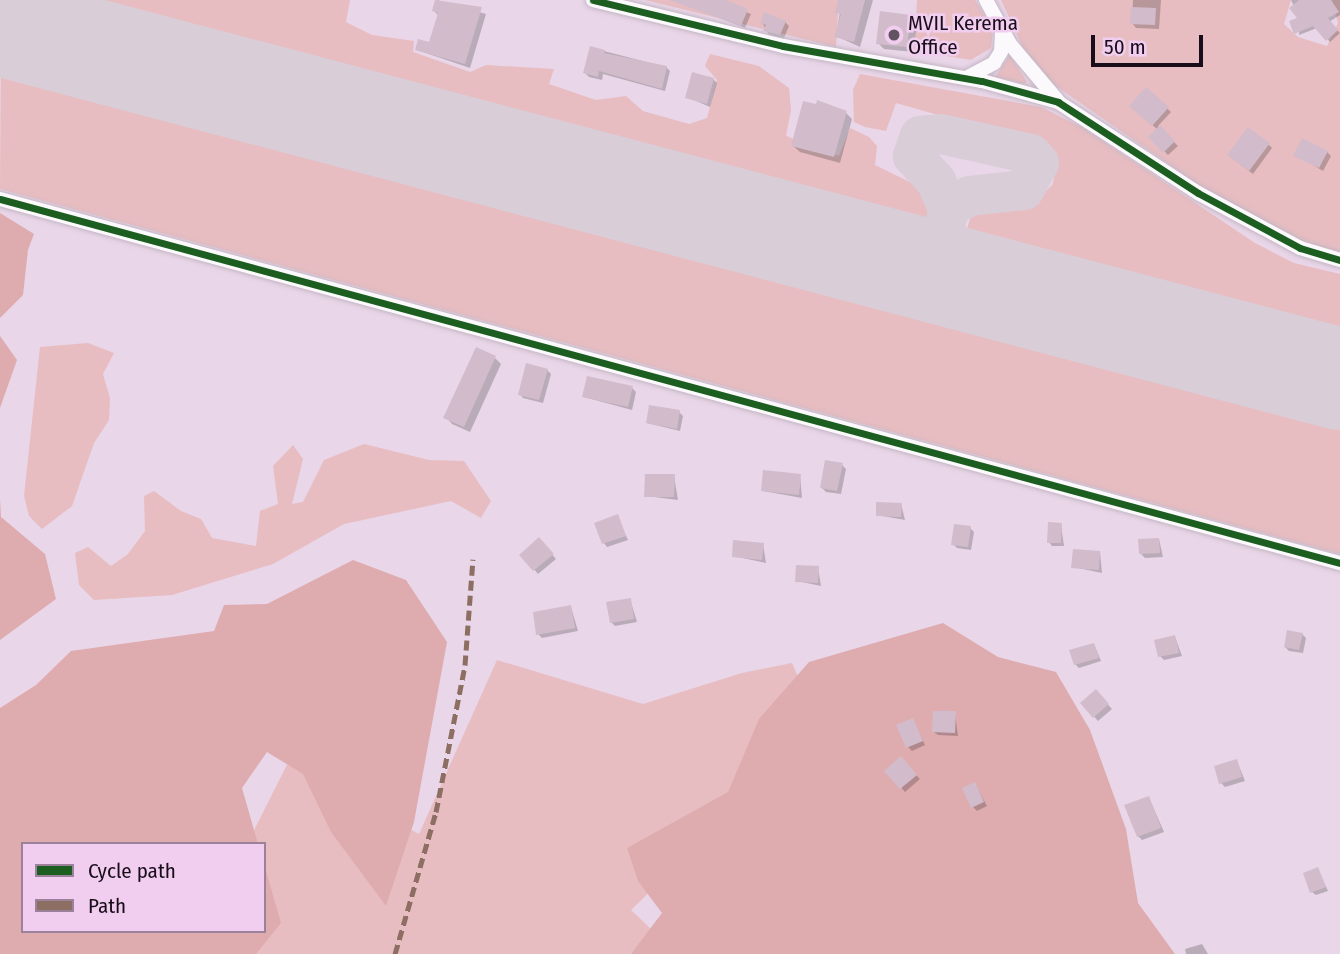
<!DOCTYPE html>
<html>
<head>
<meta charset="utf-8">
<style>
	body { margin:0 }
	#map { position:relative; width:1340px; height:954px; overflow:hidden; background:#e9d6e8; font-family:"Fira Sans Condensed",sans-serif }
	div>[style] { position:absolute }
	.green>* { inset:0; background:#e7bdc1 }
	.forest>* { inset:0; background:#deacaf }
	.shadow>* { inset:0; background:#0003 }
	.taxiway>* { height:40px; margin:-20px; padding:0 20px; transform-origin:20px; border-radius:20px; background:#d9cdd8 }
	.runway>* { height:102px; margin:-51px; padding:0 51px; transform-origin:51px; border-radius:51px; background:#d9cdd8 }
	.building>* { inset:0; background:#d2bccb }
	.roads { filter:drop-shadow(0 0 2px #c4b6c4) drop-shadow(0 0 2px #c4b6c4) }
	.street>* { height:14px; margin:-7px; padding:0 7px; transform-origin:7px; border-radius:7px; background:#fcf9fc }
	.quiet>* { height:5px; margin-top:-2.5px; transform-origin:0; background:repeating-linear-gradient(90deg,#8d6e63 0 10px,transparent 0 15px) }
	.cycleway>* { height:7px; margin:-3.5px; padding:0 3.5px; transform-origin:3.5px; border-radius:3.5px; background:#1b5e20 }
	.dots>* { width:19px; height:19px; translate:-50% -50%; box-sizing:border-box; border:4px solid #f1cef0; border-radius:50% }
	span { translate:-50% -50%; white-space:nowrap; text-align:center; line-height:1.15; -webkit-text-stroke:5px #f1cef0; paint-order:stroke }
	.poi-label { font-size:21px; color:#190d19 }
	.left { translate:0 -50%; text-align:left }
	.legend { position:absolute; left:21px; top:842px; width:245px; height:91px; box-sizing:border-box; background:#f1cef0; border:2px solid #9b819a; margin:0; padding:9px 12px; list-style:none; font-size:21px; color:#190d19 }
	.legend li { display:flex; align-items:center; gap:14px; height:35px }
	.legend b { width:35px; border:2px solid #9b819a }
	.scale { position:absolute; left:1091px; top:35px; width:112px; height:32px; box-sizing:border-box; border:4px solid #190d19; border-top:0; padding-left:9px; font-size:21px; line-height:24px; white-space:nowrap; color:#190d19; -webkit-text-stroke:5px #f1cef0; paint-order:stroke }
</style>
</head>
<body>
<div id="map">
	<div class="green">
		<i style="clip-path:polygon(3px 0,350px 0,346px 22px,372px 35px,414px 41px,413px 52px,470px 72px,486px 65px,554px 69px,549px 84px,596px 100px,626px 96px,643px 111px,689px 124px,707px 118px,717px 80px,705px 66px,710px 54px,759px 66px,789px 88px,791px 110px,786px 136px,839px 156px,850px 128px,869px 137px,877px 146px,875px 165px,926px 190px,934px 203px,932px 234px,919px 244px,900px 247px,852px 235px,38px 15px)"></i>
		<i style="clip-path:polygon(645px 0,839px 0,836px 47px)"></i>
		<i style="clip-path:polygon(917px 0,975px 0,993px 29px,991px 48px,971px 60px,914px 51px)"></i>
		<i style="clip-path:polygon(1001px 0,1291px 0,1284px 24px,1298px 37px,1327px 46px,1338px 23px,1332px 0,1340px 0,1340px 256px,1310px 247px,1199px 185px,1050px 82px,1025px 52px)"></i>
		<i style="clip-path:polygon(1px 44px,1006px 311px,1086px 328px,1340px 399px,1340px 554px,0 189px)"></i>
		<i style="clip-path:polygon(1010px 55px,1027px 82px,1025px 84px,995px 77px)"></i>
		<i style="clip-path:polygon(860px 74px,1041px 107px,1085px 129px,1255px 243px,1294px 263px,1340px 274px,1340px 366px,1013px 278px,971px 261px,962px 244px,972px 213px,1027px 206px,1041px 196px,1053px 184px,1057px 154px,1045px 141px,1012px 136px,896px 103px,886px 131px,865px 127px,854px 122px,853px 90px)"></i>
		<i style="clip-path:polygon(88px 343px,114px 353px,103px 374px,110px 398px,109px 420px,94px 443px,72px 506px,42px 529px,29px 516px,24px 496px,40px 347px)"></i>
		<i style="clip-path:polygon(364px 444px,429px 460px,464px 461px,491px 501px,481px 518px,451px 501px,344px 524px,273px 564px,172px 595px,94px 600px,79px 585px,75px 553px,88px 547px,111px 566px,128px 554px,145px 531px,144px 496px,154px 491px,181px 511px,201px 519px,212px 538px,256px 546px,260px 511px,278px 504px,273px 466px,293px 445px,303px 459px,292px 504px,303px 502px,324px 460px)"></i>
		<i style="clip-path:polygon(497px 660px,643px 704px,742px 673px,792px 663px,820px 727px,631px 910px,677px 954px,250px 954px,264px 931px,264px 844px,247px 844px,301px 737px,348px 797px,419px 834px)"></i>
	</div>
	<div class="forest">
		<i style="clip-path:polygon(0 213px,34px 234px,28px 250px,23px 295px,0 318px)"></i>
		<i style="clip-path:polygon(0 336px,17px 360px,0 408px)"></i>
		<i style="clip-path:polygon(0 499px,1px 517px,45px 554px,56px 599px,0 640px)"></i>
		<i style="clip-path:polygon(353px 560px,406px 580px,447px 642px,414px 822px,386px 906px,331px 832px,303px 774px,267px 752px,242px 788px,258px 844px,23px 844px,23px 931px,264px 931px,264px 864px,281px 923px,256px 954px,0 954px,0 708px,36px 685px,71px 651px,214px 631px,224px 605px,267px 604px)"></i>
		<i style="clip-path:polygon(943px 623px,998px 657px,1056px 672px,1090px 730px,1126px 829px,1138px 903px,1175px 954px,631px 954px,662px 913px,638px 881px,627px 848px,728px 792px,759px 719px,809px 662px)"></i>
	</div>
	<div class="shadow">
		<i style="clip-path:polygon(437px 0,486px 14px,470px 68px,417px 50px,430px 44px,439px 16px,434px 11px)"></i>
		<i style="clip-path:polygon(673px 0,717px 0,751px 14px,745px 28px)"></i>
		<i style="clip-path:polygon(842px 0,873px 0,860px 47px,836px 36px)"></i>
		<i style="clip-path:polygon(1133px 0,1161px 0,1159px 29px,1136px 28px,1132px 23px)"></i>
		<i style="clip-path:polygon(1291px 0,1340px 0,1340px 15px,1329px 22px,1340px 33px,1330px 42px,1317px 28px,1299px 35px,1300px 19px)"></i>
		<i style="clip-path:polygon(910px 16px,917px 23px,913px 52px,884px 49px,878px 43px)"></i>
		<i style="clip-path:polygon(762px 22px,785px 22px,789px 26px,784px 38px,769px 35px)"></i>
		<i style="clip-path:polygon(604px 51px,666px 67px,670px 71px,665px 91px,603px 74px,602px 80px,589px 77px,585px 73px)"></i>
		<i style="clip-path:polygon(713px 79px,717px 83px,710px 107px,687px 97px)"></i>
		<i style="clip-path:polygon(1146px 89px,1171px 112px,1158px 126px,1178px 146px,1168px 155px,1150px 137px,1158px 130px,1131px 106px)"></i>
		<i style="clip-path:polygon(846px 113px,852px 119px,840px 163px,800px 152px,793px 146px)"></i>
		<i style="clip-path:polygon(1268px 144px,1272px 148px,1253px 174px,1233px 159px)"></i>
		<i style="clip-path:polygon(1327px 152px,1331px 156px,1323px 171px,1296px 155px)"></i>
		<i style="clip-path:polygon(495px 358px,501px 364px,470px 432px,452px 424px,446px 417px)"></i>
		<i style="clip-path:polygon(547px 370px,551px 374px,543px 403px,523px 398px,520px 394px)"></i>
		<i style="clip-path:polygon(632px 388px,636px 392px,632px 410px,584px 397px)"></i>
		<i style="clip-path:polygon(679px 412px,683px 416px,680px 431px,647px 423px)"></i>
		<i style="clip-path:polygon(842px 465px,846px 469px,841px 494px,826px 492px,822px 488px)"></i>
		<i style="clip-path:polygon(800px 475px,802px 498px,763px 491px)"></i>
		<i style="clip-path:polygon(674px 476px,678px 500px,646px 496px)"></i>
		<i style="clip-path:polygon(901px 504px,905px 520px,877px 515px)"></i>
		<i style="clip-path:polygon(617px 516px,628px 540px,607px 547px,604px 543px)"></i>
		<i style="clip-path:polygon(1061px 525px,1064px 546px,1052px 546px,1049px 542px)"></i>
		<i style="clip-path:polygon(970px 528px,974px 532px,971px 550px,957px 548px,953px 544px)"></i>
		<i style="clip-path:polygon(1159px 539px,1163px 557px,1145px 558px,1141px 554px)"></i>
		<i style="clip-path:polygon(539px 540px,556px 559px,538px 574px,522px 555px)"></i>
		<i style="clip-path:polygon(763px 544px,766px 563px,733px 556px)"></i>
		<i style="clip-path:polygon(1100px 552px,1102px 573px,1073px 567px)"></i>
		<i style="clip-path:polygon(818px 568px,821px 586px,797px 581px)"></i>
		<i style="clip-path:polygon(630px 599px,637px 622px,615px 626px,611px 622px)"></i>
		<i style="clip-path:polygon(571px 607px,578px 631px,542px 638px,538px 634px)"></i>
		<i style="clip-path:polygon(1302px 634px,1306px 638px,1303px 653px,1289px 651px,1285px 647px)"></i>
		<i style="clip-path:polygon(1175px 637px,1182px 656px,1164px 660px,1160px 656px)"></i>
		<i style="clip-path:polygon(1094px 644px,1101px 661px,1079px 668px,1075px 664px)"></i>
		<i style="clip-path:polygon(1096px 691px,1112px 709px,1098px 721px,1082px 703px)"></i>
		<i style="clip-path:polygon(955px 713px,958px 736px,938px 735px,934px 732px)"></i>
		<i style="clip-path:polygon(913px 720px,925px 745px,912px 751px,908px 747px)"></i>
		<i style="clip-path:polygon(901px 759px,920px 779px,905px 792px,887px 771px)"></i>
		<i style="clip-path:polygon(1237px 761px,1245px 781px,1225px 787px,1221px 783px)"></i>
		<i style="clip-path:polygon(975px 784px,987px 806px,977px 811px,973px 807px)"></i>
		<i style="clip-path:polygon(1149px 798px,1164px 832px,1142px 840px,1138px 836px)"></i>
		<i style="clip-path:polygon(1318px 869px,1328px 891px,1316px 895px,1312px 892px)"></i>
		<i style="clip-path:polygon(1202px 944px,1208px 954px,1186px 954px,1185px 949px)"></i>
	</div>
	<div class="taxiway">
		<i style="left:939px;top:273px;width:66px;rotate:-82.1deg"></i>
		<i style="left:948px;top:208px;width:30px;rotate:-114deg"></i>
		<i style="left:936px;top:181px;width:34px;rotate:-133deg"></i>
		<i style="left:913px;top:156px;width:21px;rotate:-71deg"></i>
		<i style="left:920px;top:136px;width:21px;rotate:-5deg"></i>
		<i style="left:941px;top:134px;width:92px;rotate:12.5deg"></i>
		<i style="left:1031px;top:154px;width:12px;rotate:48deg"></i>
		<i style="left:1039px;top:163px;width:31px;rotate:119deg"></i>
		<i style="left:1024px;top:190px;width:54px;rotate:173.7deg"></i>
		<i style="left:970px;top:196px;width:25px;rotate:151deg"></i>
	</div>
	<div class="runway">
		<i style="left:0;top:25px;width:1386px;rotate:14.8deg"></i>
	</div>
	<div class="building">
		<i style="clip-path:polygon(435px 0,482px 7px,465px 64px,415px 50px,418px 39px,429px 42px,438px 13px,432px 11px)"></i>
		<i style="clip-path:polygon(669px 0,726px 0,748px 9px,741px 26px)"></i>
		<i style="clip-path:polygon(838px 0,865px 0,854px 42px,834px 37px,841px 14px,835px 13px)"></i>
		<i style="clip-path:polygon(1299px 0,1331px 0,1339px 12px,1328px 18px,1338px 30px,1326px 41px,1313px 26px,1294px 34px,1289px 21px,1297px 18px,1289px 8px)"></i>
		<i style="clip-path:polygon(1131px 7px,1156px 8px,1155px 25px,1130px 24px)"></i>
		<i style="clip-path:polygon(880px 11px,911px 15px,907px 47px,876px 44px)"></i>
		<i style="clip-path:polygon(764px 12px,786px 21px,780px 35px,763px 31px,766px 25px,760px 23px)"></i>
		<i style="clip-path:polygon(590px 46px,605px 50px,604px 53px,667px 66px,662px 89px,599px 71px,598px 77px,583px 73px)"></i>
		<i style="clip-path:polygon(692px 72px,714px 78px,707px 104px,685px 98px)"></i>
		<i style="clip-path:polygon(1146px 87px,1169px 107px,1152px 126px,1129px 106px)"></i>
		<i style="clip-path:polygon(817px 100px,847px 111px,834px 157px,791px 146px,803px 101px,816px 104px)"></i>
		<i style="clip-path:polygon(1160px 125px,1175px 141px,1163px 153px,1148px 137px)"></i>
		<i style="clip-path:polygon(1248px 127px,1270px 143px,1249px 171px,1227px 155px)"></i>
		<i style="clip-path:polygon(1302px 138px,1328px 151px,1319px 168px,1293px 156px)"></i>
		<i style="clip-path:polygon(476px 347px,496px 356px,464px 427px,443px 418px)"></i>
		<i style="clip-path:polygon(526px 363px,548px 369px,539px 400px,518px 395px)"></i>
		<i style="clip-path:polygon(587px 376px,633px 386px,628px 407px,582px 397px)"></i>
		<i style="clip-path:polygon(649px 405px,680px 410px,677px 429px,646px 423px)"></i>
		<i style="clip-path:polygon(825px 460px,843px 463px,837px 491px,820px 488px)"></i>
		<i style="clip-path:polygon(763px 470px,801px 474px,799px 495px,761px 491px)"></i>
		<i style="clip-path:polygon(645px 474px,675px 474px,674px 497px,644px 497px)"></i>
		<i style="clip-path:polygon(876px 502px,902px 503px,901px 517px,876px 516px)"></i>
		<i style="clip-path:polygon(618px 514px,626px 536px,602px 544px,594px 523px)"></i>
		<i style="clip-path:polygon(1048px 522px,1062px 523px,1061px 543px,1047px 543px)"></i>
		<i style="clip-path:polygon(954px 524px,971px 526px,968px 547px,951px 545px)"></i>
		<i style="clip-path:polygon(539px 537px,554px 554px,533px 571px,519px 555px)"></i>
		<i style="clip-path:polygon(1159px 538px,1160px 553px,1139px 554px,1138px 539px)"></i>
		<i style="clip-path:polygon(733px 540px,764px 543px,762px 560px,732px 557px)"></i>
		<i style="clip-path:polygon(1073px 549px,1100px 551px,1099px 570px,1071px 568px)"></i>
		<i style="clip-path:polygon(796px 565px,819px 566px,818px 583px,795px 582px)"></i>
		<i style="clip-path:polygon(631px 598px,634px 619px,610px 623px,606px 602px)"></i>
		<i style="clip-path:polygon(571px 605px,575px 628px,536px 635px,533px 612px)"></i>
		<i style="clip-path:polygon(1287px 630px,1303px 633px,1299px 650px,1284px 647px)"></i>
		<i style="clip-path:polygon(1175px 635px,1179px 653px,1158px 657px,1154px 640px)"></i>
		<i style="clip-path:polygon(1094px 643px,1099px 658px,1074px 665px,1069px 650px)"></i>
		<i style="clip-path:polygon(1096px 689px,1109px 704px,1093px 718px,1080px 703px)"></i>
		<i style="clip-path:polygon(933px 711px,956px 711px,955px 733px,932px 732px)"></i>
		<i style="clip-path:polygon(913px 718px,923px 741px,906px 748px,896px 725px)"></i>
		<i style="clip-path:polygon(901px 756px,917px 775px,900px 789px,884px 771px)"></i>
		<i style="clip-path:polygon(1237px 759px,1242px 777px,1219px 784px,1214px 766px)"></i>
		<i style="clip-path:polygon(975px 782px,984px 802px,971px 808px,962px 788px)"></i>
		<i style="clip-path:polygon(1149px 796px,1161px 828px,1137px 837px,1124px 805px)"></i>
		<i style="clip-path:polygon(1318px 867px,1326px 887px,1310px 893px,1303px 873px)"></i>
	</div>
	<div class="roads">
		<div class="street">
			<i style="left:593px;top:0;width:195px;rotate:13.6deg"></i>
			<i style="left:783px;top:46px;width:202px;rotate:10deg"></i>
			<i style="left:982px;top:81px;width:79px;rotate:15.4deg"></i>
			<i style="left:1058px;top:102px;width:167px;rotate:33deg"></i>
			<i style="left:1198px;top:193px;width:116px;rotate:28.3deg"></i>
			<i style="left:1300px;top:248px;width:42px;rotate:16.7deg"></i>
			<i style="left:986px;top:0;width:50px;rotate:61.4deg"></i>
			<i style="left:1010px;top:44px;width:75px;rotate:49.9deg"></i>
			<i style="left:968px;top:77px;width:30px;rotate:-28deg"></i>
			<i style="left:994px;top:63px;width:13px;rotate:-58deg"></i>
			<i style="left:1001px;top:52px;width:21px;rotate:-87deg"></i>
			<i style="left:0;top:199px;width:1389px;rotate:15.2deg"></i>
		</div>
	</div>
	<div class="quiet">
		<i style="left:395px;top:954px;width:148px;rotate:-73.9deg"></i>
		<i style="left:436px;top:812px;width:150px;rotate:-78.8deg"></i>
		<i style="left:465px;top:665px;width:106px;rotate:-85.7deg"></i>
	</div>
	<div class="cycleway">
		<i style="left:593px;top:0;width:195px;rotate:13.6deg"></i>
		<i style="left:783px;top:46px;width:202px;rotate:10deg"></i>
		<i style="left:982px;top:81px;width:79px;rotate:15.4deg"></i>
		<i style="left:1058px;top:102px;width:167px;rotate:33deg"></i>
		<i style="left:1198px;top:193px;width:116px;rotate:28.3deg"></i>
		<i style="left:1300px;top:248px;width:42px;rotate:16.7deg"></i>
		<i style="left:0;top:199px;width:1389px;rotate:15.2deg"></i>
	</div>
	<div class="dots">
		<i style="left:894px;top:35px;background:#625361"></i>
	</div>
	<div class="poi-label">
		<span class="left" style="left:908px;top:35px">MVIL Kerema<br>Office</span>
	</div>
	<ul class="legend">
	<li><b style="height:9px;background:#1b5e20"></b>Cycle path</li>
	<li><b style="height:9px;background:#8d6e63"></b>Path</li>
	</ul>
	<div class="scale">50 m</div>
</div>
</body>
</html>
